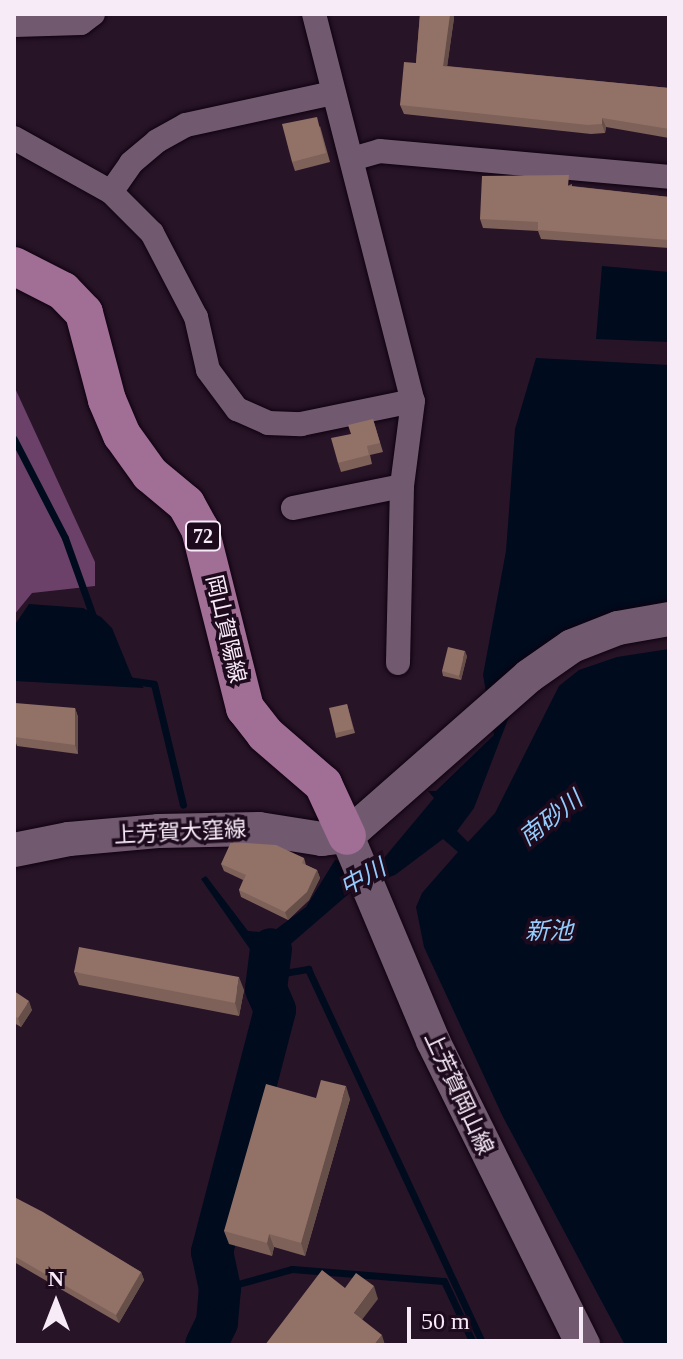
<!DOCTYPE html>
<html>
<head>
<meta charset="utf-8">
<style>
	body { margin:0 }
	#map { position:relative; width:683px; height:1359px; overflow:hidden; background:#271427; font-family:"Times New Roman","Noto Sans JP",serif }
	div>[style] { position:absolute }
	.forest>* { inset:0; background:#6b416a }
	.water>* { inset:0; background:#000b1e }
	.stream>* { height:7px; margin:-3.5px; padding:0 3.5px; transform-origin:3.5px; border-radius:3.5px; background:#000b1e }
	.river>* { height:42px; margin:-21px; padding:0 21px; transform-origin:21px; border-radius:21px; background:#000b1e }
	.roads { filter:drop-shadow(0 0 2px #0f020f) drop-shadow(0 0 2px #0f020f) }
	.street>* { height:24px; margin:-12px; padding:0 12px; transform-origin:12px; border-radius:12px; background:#715a70 }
	.secondary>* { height:34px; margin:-17px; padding:0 17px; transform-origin:17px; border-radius:17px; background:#715a70 }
	.primary>* { height:38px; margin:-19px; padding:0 19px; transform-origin:19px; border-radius:19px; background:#a16e96 }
	.wall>* { inset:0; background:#7e6159 }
	.shaded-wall>* { inset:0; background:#664f48 }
	.building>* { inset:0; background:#927167 }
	span { translate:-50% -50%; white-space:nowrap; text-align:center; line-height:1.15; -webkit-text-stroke:7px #1d0b1d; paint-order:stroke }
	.shield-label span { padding:2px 6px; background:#1d0b1d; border:2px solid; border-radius:6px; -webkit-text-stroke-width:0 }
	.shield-label { font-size:20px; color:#f8ebf8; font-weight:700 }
	.street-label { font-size:22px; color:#f8ebf8 }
	.water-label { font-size:24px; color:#94ccfd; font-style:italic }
	.frame { position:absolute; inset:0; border:16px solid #f8ebf8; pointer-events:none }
	.north { position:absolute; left:16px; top:1263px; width:80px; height:80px; -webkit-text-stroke:6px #1d0b1d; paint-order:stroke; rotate:0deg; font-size:22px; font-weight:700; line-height:32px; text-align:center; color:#f8ebf8 }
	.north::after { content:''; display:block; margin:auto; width:28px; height:36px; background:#f8ebf8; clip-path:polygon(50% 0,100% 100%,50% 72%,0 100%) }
	.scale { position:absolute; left:407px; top:1307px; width:176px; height:36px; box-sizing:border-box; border:4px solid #f8ebf8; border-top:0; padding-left:10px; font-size:24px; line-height:28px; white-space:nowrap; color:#f8ebf8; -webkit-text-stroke:6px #1d0b1d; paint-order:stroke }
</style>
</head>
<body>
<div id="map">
	<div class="forest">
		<i style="clip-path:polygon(14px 386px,95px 562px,95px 586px,32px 593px,14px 615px)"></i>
	</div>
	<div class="water">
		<i style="clip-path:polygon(602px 266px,669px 272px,669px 342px,596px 339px)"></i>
		<i style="clip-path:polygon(536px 358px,669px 365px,669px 606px,580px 627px,510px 714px,474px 808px,457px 831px,468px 842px,495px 813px,559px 686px,579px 670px,617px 657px,669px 649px,669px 1345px,625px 1345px,503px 1117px,424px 947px,416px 907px,422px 893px,458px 852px,443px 839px,395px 875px,352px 891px,278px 955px,271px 985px,281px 1005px,261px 993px,260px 982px,250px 980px,252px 952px,201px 879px,206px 876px,248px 931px,271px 933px,306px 907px,335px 860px,379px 864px,434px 798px,428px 791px,436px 791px,494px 735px,483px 675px,506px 551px,515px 429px)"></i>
		<i style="clip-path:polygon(29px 604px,83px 608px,101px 617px,112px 628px,132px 677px,144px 688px,14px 681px,14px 626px)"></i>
	</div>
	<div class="stream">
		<i style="left:14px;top:439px;width:111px;rotate:62.7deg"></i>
		<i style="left:65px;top:538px;width:86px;rotate:70.3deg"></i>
		<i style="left:127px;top:680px;width:27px;rotate:8deg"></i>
		<i style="left:154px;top:684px;width:124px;rotate:76.5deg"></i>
		<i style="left:266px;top:976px;width:43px;rotate:-9.5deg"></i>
		<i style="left:308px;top:969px;width:415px;rotate:65deg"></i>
		<i style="left:220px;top:1289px;width:75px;rotate:-15.5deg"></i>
		<i style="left:292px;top:1269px;width:152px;rotate:4.5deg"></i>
		<i style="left:444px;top:1281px;width:71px;rotate:64.9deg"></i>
	</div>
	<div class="river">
		<i style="left:206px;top:1345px;width:25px;rotate:-64deg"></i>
		<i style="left:217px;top:1322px;width:33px;rotate:-85deg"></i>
		<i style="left:220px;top:1289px;width:38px;rotate:-102deg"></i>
		<i style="left:212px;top:1252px;width:250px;rotate:-75.4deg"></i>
		<i style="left:275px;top:1010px;width:23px;rotate:-113deg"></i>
		<i style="left:266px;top:989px;width:40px;rotate:-82.9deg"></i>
	</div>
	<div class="roads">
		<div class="street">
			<i style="left:314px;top:14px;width:399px;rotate:75.7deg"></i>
			<i style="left:413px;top:401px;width:86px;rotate:97.4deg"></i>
			<i style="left:402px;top:486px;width:177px;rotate:91.3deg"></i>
			<i style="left:14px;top:25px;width:67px;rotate:-1.7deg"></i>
			<i style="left:81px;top:23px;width:15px;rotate:-37deg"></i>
			<i style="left:14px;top:138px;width:111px;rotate:29.1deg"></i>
			<i style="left:111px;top:192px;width:58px;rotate:45deg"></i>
			<i style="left:152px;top:233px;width:95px;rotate:62.4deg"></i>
			<i style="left:196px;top:317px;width:54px;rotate:77.2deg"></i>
			<i style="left:208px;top:370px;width:49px;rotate:53.4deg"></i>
			<i style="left:237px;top:409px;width:34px;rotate:24deg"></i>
			<i style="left:268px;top:423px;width:33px;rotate:2deg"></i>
			<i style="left:301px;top:424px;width:114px;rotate:-11.6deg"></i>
			<i style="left:352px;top:159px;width:29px;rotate:-16deg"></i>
			<i style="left:380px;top:151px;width:290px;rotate:5.1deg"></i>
			<i style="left:111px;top:192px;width:35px;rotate:-55deg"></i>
			<i style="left:131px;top:163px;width:34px;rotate:-40deg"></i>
			<i style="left:157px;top:141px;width:33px;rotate:-29deg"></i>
			<i style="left:186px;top:125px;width:150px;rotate:-12.3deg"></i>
			<i style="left:293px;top:508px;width:111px;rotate:-11.4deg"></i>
		</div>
		<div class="secondary">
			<i style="left:347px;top:836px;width:222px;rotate:67.2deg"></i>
			<i style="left:433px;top:1041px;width:339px;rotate:63.7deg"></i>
			<i style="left:347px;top:836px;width:242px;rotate:-41.3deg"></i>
			<i style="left:529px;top:676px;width:52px;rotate:-34.9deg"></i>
			<i style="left:572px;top:646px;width:49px;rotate:-21.4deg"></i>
			<i style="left:618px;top:628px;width:52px;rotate:-10deg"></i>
			<i style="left:14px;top:850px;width:56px;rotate:-11.3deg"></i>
			<i style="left:69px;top:839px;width:89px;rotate:-5.1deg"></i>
			<i style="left:158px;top:831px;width:101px;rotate:-1.1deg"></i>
			<i style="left:259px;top:829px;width:64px;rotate:9deg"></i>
			<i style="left:322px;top:839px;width:25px;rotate:-7deg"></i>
		</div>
		<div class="primary">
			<i style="left:14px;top:266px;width:55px;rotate:27deg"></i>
			<i style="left:63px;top:291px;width:30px;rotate:46deg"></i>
			<i style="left:84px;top:313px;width:90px;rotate:75.2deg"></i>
			<i style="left:107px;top:400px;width:38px;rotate:67deg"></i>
			<i style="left:122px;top:435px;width:48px;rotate:54.3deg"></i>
			<i style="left:150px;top:474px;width:47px;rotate:39.8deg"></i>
			<i style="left:186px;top:504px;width:29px;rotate:61deg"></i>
			<i style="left:200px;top:529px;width:185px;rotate:75.9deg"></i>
			<i style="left:245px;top:708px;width:33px;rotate:52deg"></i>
			<i style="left:265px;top:734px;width:77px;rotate:40.8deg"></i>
			<i style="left:323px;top:784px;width:57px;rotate:65.2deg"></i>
		</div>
	</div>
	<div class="wall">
		<i style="clip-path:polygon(420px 14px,453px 14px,454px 18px,447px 66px,669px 88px,669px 138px,606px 127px,605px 133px,591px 134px,404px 114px,400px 105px,416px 63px)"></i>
		<i style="clip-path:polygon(320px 126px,330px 162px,295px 171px,292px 162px)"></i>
		<i style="clip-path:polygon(572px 184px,572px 186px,669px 197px,669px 248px,541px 239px,538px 231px,483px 228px,480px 219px)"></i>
		<i style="clip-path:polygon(373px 419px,383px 452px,370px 455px,372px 464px,341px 472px,338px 463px,351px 434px)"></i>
		<i style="clip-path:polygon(467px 656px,461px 680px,443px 676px,442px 671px)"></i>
		<i style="clip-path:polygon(347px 704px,355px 733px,336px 738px,335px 733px)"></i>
		<i style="clip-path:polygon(75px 708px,78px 717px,78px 754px,17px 746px,14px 737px)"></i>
		<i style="clip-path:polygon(304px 858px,306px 865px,317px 870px,320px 878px,309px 900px,288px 920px,241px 897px,239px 890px,243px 880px,224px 871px,221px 864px)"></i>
		<i style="clip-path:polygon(74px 972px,244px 990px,239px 1016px,79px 985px)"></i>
		<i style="clip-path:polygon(14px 991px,32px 1010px,21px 1027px,14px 1023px)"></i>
		<i style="clip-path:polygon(316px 1098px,350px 1099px,305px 1256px,274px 1247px,272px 1256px,229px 1244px,224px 1231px)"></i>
		<i style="clip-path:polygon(14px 1197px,141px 1272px,144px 1280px,119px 1323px,14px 1262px)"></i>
	</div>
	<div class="shaded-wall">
		<i style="clip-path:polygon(450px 14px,453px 14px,454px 18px,446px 75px,443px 66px)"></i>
		<i style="clip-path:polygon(602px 118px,606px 127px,605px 133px,602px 124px)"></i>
		<i style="clip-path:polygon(465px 651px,467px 656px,461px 680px,459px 676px)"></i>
		<i style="clip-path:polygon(75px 708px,78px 717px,78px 754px,75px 745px)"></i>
		<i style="clip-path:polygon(317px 870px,320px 878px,309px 900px,288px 920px,285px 912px)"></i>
		<i style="clip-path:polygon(239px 977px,244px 990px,239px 1016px,235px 1003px)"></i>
		<i style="clip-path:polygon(29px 1001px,32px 1010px,21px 1027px,18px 1018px)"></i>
		<i style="clip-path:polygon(346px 1086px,350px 1099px,305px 1256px,301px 1243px)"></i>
		<i style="clip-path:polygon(269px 1234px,274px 1247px,272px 1256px,267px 1243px)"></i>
		<i style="clip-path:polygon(141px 1272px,144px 1280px,119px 1323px,116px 1315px)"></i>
		<i style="clip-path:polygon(374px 1286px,378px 1299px,358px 1325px,354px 1313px)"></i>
		<i style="clip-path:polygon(382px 1335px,385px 1345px,374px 1345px)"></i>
	</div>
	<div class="building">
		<i style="clip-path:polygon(420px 14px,450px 14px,443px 66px,669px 88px,669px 129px,602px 118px,602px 124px,588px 125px,400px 105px,404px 62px,416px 63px)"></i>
		<i style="clip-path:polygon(317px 117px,326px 153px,292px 162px,282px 124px)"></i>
		<i style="clip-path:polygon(569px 175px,568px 186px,669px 197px,669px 240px,538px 230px,538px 222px,480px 219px,482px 176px)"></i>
		<i style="clip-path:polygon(373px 419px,380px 443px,367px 446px,369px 455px,338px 463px,331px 438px,351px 434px,348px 425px)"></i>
		<i style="clip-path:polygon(448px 647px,465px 651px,459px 676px,442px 671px)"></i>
		<i style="clip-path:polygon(15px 703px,75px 708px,75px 745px,14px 737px)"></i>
		<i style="clip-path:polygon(347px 704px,353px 729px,335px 733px,329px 708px)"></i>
		<i style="clip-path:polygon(231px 842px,276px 845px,304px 858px,302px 863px,317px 870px,307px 892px,285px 912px,239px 890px,246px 875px,221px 864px)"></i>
		<i style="clip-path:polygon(79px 947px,239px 977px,235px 1003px,74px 972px)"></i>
		<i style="clip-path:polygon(14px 991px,29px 1001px,18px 1018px,14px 1016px)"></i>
		<i style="clip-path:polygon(321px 1080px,346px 1086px,301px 1243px,269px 1234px,267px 1243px,224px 1231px,266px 1084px,316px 1098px)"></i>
		<i style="clip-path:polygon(14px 1197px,43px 1212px,141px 1272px,116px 1315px,14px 1256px)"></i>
		<i style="clip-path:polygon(322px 1270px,345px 1288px,356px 1273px,374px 1286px,354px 1313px,382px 1335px,374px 1345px,265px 1345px)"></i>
	</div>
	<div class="shield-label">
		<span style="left:203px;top:536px">72</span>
	</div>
	<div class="street-label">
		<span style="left:226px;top:629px;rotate:77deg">岡山賀陽線</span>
		<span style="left:180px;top:832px;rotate:-3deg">上芳賀大窪線</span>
		<span style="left:459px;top:1093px;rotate:65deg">上芳賀岡山線</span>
	</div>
	<div class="water-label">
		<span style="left:551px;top:819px;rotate:-38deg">南砂川</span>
		<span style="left:363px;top:878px;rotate:-29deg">中川</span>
		<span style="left:549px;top:932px">新池</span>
	</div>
	<div class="frame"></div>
	<div class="north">N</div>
	<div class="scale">50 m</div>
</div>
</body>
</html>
